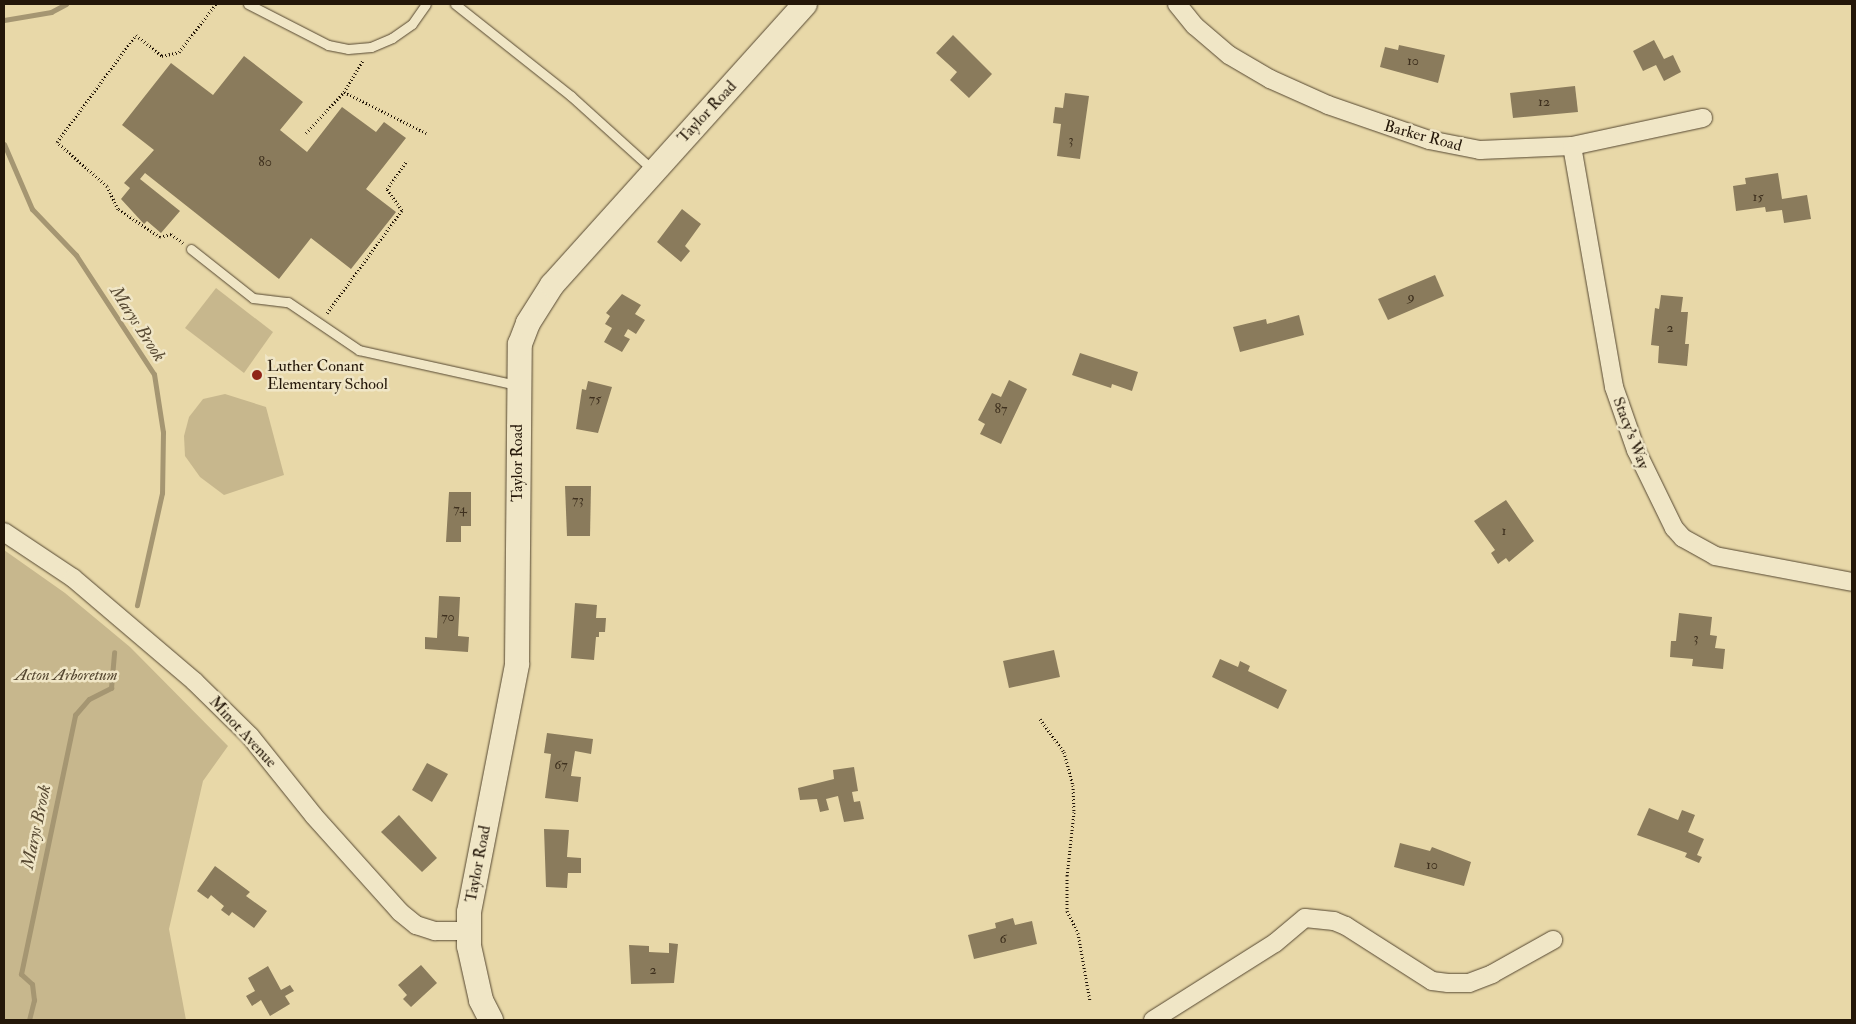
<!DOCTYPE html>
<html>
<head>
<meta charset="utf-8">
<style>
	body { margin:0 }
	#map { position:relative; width:1856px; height:1024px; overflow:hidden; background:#e8d8a8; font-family:"IM FELL Double Pica",serif }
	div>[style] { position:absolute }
	.green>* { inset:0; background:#c7b78d }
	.stream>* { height:5px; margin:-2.5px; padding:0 2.5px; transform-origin:2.5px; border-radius:2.5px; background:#a59672 }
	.building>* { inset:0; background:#8a7b5c }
	.path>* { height:3px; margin-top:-1.5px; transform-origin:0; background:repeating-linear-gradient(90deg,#241709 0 1px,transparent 0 3.5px) }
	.roads { filter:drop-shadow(0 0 1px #554731) drop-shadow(0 0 1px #554731) }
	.lane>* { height:9px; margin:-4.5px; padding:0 4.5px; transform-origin:4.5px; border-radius:4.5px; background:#f0e6c6 }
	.street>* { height:18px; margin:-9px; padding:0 9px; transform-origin:9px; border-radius:9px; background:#f0e6c6 }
	.secondary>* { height:24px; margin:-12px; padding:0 12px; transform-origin:12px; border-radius:12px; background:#f0e6c6 }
	.dots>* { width:14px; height:14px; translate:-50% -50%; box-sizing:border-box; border:2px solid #f0e6c6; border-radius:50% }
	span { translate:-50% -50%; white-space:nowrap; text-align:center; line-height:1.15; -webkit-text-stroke:5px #f0e6c6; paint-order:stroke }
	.number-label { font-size:14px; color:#3e301e }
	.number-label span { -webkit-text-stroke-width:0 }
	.street-label { font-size:16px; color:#241709 }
	.poi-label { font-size:16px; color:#241709 }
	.left { translate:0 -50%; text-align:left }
	.park-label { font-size:16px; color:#554731; font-style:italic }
	.water-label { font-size:18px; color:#584a33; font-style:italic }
	.frame { position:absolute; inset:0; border:5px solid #241709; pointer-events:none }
</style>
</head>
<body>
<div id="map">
	<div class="green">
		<i style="clip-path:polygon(216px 288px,273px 332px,244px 373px,185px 328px)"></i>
		<i style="clip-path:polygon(225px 394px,266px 407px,284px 475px,224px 495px,200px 477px,185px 456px,184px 436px,189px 417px,203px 399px)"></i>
		<i style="clip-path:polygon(4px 550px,65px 593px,130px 647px,228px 746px,203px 781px,169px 929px,186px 1020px,4px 1020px)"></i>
	</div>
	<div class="stream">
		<i style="left:4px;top:20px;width:48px;rotate:-9.7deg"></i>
		<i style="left:51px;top:12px;width:17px;rotate:-28deg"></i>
		<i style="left:4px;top:144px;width:71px;rotate:66.7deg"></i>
		<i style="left:32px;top:209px;width:64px;rotate:46.3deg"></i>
		<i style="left:76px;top:255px;width:142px;rotate:56.8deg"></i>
		<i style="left:154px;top:374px;width:59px;rotate:81.2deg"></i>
		<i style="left:163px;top:432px;width:61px;rotate:90.9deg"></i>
		<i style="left:162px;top:493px;width:115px;rotate:102.6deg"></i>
		<i style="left:29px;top:1020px;width:21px;rotate:-76deg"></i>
		<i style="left:34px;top:1000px;width:16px;rotate:-97deg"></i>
		<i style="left:32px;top:984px;width:15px;rotate:-138deg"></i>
		<i style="left:21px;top:974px;width:265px;rotate:-78.2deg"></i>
		<i style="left:75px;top:715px;width:21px;rotate:-49deg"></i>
		<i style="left:89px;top:699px;width:25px;rotate:-27deg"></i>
		<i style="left:111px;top:688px;width:36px;rotate:-85deg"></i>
	</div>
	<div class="building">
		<i style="clip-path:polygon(953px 35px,992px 74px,969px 98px,950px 80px,957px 72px,936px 53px)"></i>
		<i style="clip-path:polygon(1654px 40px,1664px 59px,1673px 55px,1681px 72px,1664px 81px,1656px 65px,1643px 71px,1633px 51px)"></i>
		<i style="clip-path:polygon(1399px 45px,1445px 55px,1438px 83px,1380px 67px,1385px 47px,1398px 50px)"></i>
		<i style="clip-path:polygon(244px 56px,303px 102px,280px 130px,307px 152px,342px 107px,376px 132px,384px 122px,406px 138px,366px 189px,396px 212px,351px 269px,311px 238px,279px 279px,145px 173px,140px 179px,180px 211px,161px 233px,147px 221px,144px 224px,121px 199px,130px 188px,124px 183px,154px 150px,122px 125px,171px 63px,213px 95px)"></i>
		<i style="clip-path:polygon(1575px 86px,1578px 112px,1513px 118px,1510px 93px)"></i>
		<i style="clip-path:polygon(1065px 93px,1089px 96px,1080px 159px,1057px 156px,1061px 124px,1053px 123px,1055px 107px,1063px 108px)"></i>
		<i style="clip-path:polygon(1778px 173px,1782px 199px,1807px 195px,1811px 219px,1784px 223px,1782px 210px,1766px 212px,1765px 207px,1736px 211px,1733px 186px,1746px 184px,1745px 178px)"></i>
		<i style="clip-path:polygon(682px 209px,701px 224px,685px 246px,690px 251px,681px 262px,657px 242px)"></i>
		<i style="clip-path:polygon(1435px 275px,1444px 296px,1388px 320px,1378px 299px)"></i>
		<i style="clip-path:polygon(622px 294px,641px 305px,635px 314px,645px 320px,636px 334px,628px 329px,624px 336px,630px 339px,622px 352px,604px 342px,612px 328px,605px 324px,610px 316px,606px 313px)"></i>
		<i style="clip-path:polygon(1661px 295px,1683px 297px,1681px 312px,1688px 312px,1685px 344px,1689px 344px,1687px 366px,1658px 363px,1659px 346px,1651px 345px,1655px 308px,1659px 309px)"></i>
		<i style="clip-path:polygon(1299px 315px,1304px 335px,1240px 352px,1233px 327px,1266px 319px,1267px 324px)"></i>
		<i style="clip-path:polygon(1080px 353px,1138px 372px,1132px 391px,1112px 384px,1111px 388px,1072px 375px)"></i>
		<i style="clip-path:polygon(1009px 380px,1027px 389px,1001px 444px,980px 434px,985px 424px,978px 420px,992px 393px,1001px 397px)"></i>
		<i style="clip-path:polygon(588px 381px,612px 387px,598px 433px,576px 429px,582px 389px,586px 390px)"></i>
		<i style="clip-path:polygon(565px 486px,591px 486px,590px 536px,567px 536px)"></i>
		<i style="clip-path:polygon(449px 492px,471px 492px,471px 526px,461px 526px,461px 542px,446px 542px)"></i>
		<i style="clip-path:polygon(1506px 500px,1534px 541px,1509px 562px,1506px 558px,1498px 564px,1491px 553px,1495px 550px,1474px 521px)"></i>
		<i style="clip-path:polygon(439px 596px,460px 597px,458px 636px,469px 637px,468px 652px,425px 649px,425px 637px,437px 638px)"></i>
		<i style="clip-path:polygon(575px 603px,597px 605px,596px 618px,606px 618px,605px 632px,599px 632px,599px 637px,596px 637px,594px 660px,571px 658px)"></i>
		<i style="clip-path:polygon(1679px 613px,1712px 617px,1710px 635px,1717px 636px,1715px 648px,1725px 649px,1723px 669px,1692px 666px,1693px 659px,1670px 657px,1671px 641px,1676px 641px)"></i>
		<i style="clip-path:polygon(1054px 650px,1060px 677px,1009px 688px,1003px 661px)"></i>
		<i style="clip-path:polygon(1220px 659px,1238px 667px,1240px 661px,1250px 666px,1248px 671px,1287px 690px,1278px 709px,1212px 677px)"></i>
		<i style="clip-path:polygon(547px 733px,593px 739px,591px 754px,575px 751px,571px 776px,581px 777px,578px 802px,545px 798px,551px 754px,544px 753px)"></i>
		<i style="clip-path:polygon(427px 763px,448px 774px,432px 802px,412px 790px)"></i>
		<i style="clip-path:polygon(854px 767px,858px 791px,852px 792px,854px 802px,860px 801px,864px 819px,844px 822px,838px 796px,826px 799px,829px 810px,820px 812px,817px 799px,800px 800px,798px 788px,834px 779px,833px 770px)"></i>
		<i style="clip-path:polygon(1649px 808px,1678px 820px,1682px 810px,1695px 815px,1688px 832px,1704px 839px,1697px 855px,1702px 857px,1699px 863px,1685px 857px,1687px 853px,1637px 835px)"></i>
		<i style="clip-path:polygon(399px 815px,437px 858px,422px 872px,381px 832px)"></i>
		<i style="clip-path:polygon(544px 829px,569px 830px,567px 857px,581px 858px,581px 873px,568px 873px,567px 888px,546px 887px)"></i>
		<i style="clip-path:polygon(1400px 843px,1430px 851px,1432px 847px,1471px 862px,1464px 886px,1394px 867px)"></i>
		<i style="clip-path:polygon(215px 866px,250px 892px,246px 896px,267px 911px,254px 928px,232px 912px,229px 916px,221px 910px,224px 906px,211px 895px,208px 899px,197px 891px)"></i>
		<i style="clip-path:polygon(1013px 918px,1015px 925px,1032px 921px,1037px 944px,974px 959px,968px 935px,996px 928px,995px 923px)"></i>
		<i style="clip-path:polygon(669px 943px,678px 944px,674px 983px,631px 984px,629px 945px,649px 946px,649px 952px,669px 953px)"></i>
		<i style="clip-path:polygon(421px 965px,437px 983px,411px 1007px,403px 999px,407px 995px,398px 985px)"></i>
		<i style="clip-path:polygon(268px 966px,281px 990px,290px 985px,294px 991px,285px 996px,290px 1004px,270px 1016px,261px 1000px,252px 1006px,246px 996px,255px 991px,248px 978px)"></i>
	</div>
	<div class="path">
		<i style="left:344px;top:92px;width:92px;rotate:26.6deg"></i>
		<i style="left:306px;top:133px;width:56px;rotate:-47.2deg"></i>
		<i style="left:344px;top:92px;width:37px;rotate:-59deg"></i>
		<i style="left:183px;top:243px;width:15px;rotate:-143deg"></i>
		<i style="left:171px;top:234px;width:11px;rotate:165deg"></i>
		<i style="left:160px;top:237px;width:50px;rotate:-146.3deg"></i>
		<i style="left:118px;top:209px;width:25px;rotate:-116deg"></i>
		<i style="left:107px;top:186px;width:67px;rotate:-138.7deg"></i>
		<i style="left:57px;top:142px;width:133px;rotate:-53.6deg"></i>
		<i style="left:136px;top:35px;width:33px;rotate:39deg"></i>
		<i style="left:162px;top:56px;width:17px;rotate:-13deg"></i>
		<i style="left:179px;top:52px;width:61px;rotate:-52.4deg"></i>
		<i style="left:327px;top:313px;width:127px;rotate:-53.9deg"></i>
		<i style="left:402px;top:210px;width:26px;rotate:-126deg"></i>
		<i style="left:387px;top:189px;width:35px;rotate:-55deg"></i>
		<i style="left:1040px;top:719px;width:41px;rotate:54deg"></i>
		<i style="left:1064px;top:752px;width:34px;rotate:75deg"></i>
		<i style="left:1073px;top:785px;width:27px;rotate:88deg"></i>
		<i style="left:1074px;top:812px;width:64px;rotate:96.2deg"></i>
		<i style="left:1067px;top:876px;width:35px;rotate:90deg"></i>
		<i style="left:1067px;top:911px;width:25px;rotate:63deg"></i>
		<i style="left:1078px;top:933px;width:69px;rotate:80deg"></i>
	</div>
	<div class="roads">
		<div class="lane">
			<i style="left:248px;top:4px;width:90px;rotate:27.1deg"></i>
			<i style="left:328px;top:45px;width:20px;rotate:11deg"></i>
			<i style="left:348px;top:49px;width:23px;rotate:-5deg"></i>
			<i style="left:371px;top:47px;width:23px;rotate:-23deg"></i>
			<i style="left:392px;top:38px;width:24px;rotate:-35deg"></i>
			<i style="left:412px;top:24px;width:24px;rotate:-55deg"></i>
			<i style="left:455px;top:4px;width:148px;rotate:38.4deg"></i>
			<i style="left:571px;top:96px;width:110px;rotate:42.1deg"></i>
			<i style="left:191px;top:249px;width:79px;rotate:38.3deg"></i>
			<i style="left:253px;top:298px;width:35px;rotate:7deg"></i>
			<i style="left:288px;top:302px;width:86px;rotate:34.1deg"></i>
			<i style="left:359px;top:350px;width:162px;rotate:12.5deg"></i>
		</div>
		<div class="street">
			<i style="left:1177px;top:4px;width:28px;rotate:51deg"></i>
			<i style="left:1195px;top:26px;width:45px;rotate:40.5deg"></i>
			<i style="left:1229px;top:55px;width:48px;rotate:30.3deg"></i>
			<i style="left:1270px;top:79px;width:64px;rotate:24.1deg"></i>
			<i style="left:1328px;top:105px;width:107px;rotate:19.1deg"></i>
			<i style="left:1429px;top:140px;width:52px;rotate:11.1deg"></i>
			<i style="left:1480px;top:150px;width:92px;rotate:-2.5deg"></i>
			<i style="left:1572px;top:146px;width:134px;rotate:-12.1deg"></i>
			<i style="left:1572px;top:146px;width:245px;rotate:80.1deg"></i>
			<i style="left:1614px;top:387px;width:67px;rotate:70.8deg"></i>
			<i style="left:1636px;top:450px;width:87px;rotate:64deg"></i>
			<i style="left:1674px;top:528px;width:13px;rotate:48deg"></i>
			<i style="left:1683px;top:538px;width:37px;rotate:29deg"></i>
			<i style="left:1715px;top:556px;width:139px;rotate:10.7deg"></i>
			<i style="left:4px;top:532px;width:83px;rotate:33.7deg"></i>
			<i style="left:73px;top:578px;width:159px;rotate:40.4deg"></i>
			<i style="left:194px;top:681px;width:78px;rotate:44.5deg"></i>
			<i style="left:250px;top:736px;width:102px;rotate:51.3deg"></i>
			<i style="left:314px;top:816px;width:129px;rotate:48.1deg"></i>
			<i style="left:400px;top:912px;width:21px;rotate:39deg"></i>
			<i style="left:416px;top:925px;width:20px;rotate:18deg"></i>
			<i style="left:435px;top:931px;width:34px"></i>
			<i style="left:1153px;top:1020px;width:144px;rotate:-32.3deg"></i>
			<i style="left:1275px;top:943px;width:39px;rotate:-40deg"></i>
			<i style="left:1305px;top:918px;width:29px;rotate:6deg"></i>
			<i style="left:1334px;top:921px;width:13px;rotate:23deg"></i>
			<i style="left:1346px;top:926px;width:102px;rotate:32.6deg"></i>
			<i style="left:1432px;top:981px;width:16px;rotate:7deg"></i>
			<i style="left:1448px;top:983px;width:21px"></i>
			<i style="left:1469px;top:983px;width:25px;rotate:-21deg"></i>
			<i style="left:1492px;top:974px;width:70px;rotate:-29.1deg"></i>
		</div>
		<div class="secondary">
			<i style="left:491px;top:1020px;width:22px;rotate:-117deg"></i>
			<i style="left:481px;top:1000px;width:55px;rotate:-102.5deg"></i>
			<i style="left:469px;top:946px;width:34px;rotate:-90deg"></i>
			<i style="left:469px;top:912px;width:253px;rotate:-79deg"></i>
			<i style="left:517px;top:664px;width:320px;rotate:-89.5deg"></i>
			<i style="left:520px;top:344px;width:22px;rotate:-69deg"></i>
			<i style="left:528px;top:323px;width:45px;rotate:-57.7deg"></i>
			<i style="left:552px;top:285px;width:378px;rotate:-48deg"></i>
		</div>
	</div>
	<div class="dots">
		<i style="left:257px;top:375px;background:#8f2418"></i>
	</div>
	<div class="number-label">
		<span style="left:1413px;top:61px">10</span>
		<span style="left:1544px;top:102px">12</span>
		<span style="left:1071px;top:140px">3</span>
		<span style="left:265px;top:162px">80</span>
		<span style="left:1758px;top:197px">15</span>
		<span style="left:1411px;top:297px">9</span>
		<span style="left:1670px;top:328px">2</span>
		<span style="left:595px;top:399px">75</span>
		<span style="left:1001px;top:409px">87</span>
		<span style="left:578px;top:500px">73</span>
		<span style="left:460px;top:509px">74</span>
		<span style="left:1504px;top:531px">1</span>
		<span style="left:448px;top:617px">70</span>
		<span style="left:1696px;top:638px">3</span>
		<span style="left:561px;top:765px">67</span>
		<span style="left:1432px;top:865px">10</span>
		<span style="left:1003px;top:939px">6</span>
		<span style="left:653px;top:970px">2</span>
	</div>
	<div class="street-label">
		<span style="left:707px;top:112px;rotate:-47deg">Taylor Road</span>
		<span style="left:1423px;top:136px;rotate:15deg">Barker Road</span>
		<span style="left:1631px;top:433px;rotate:69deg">Stacy's Way</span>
		<span style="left:517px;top:463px;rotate:-90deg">Taylor Road</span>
		<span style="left:243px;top:732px;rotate:47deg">Minot Avenue</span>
		<span style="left:478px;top:864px;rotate:-79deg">Taylor Road</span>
	</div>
	<div class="poi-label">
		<span class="left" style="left:267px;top:375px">Luther Conant<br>Elementary School</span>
	</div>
	<div class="park-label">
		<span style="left:66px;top:675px">Acton Arboretum</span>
	</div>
	<div class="water-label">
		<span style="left:137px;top:324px;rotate:57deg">Marys Brook</span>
		<span style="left:37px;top:827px;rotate:-78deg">Marys Brook</span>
	</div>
	<div class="frame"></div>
</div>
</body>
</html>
